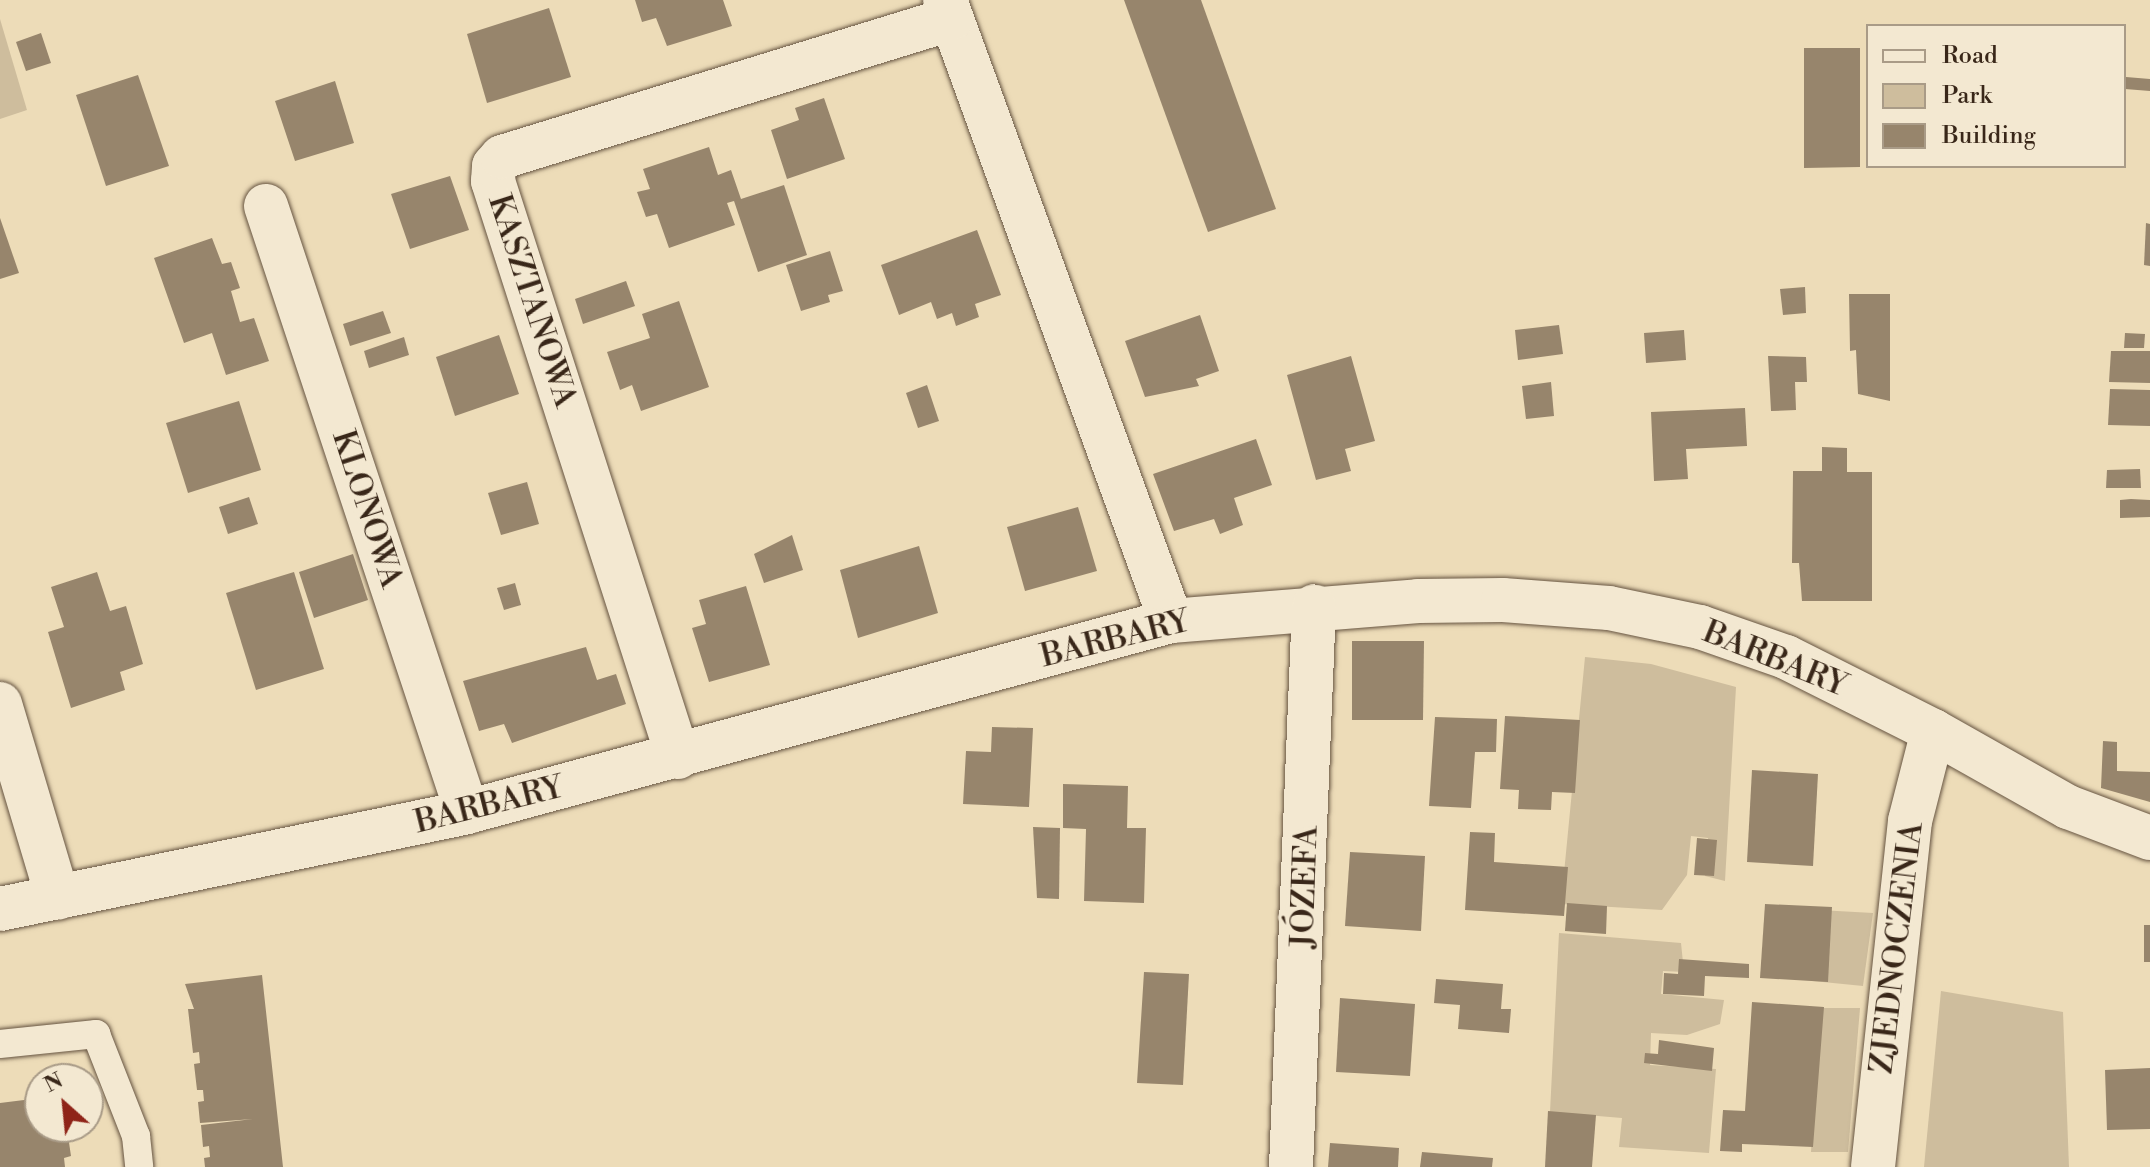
<!DOCTYPE html>
<html>
<head>
<meta charset="utf-8">
<style>
	body { margin:0 }
	#map { position:relative; width:2150px; height:1167px; overflow:hidden; background:#eddcb8; font-family:"Libre Bodoni",serif }
	div>[style] { position:absolute }
	.green>* { inset:0; background:#cebd9d }
	.building>* { inset:0; background:#97856c }
	.roads { filter:drop-shadow(0 0 2px #665441) drop-shadow(0 0 2px #665441) }
	.service>* { height:28px; margin:-14px; padding:0 14px; transform-origin:14px; border-radius:14px; background:#f3e8d1 }
	.minor>* { height:44px; margin:-22px; padding:0 22px; transform-origin:22px; border-radius:22px; background:#f3e8d1 }
	span { translate:-50% -50%; white-space:nowrap; text-align:center; line-height:1.15; -webkit-text-stroke:7px #f3e8d1; paint-order:stroke }
	.street-label { font-size:32px; color:#392719 }
	.legend { position:absolute; left:1866px; top:24px; width:260px; height:144px; box-sizing:border-box; background:#f3e8d1; border:2px solid #a99b87; margin:0; padding:10px 14px; list-style:none; font-size:24px; color:#392719 }
	.legend li { display:flex; align-items:center; gap:16px; height:40px }
	.legend b { width:40px; border:2px solid #a99b87 }
	.north { position:absolute; left:24px; top:1063px; width:80px; height:80px; box-sizing:border-box; background:#f3e8d1; border:2px solid #a99b87; border-radius:50%; rotate:333deg; font-size:22px; font-weight:700; line-height:32px; text-align:center; color:#392719 }
	.north::after { content:''; display:block; margin:auto; width:28px; height:36px; background:#8f2418; clip-path:polygon(50% 0,100% 100%,50% 72%,0 100%) }
</style>
</head>
<body>
<div id="map">
	<div class="green">
		<i style="clip-path:polygon(0 19px,27px 110px,0 119px)"></i>
		<i style="clip-path:polygon(1585px 657px,1651px 664px,1736px 687px,1725px 881px,1705px 876px,1708px 838px,1691px 836px,1687px 875px,1662px 910px,1561px 904px)"></i>
		<i style="clip-path:polygon(1819px 910px,1873px 913px,1863px 986px,1813px 981px)"></i>
		<i style="clip-path:polygon(1559px 933px,1681px 943px,1684px 972px,1663px 971px,1661px 994px,1724px 1000px,1720px 1024px,1687px 1035px,1651px 1033px,1650px 1065px,1716px 1069px,1709px 1153px,1619px 1147px,1622px 1118px,1550px 1112px)"></i>
		<i style="clip-path:polygon(1941px 991px,2063px 1012px,2069px 1167px,1924px 1167px)"></i>
		<i style="clip-path:polygon(1821px 1008px,1860px 1008px,1848px 1152px,1811px 1152px)"></i>
	</div>
	<div class="building">
		<i style="clip-path:polygon(635px 0,723px 0,732px 26px,667px 46px,656px 18px,642px 22px)"></i>
		<i style="clip-path:polygon(1124px 0,1201px 0,1276px 209px,1208px 232px)"></i>
		<i style="clip-path:polygon(549px 8px,571px 77px,487px 103px,467px 34px)"></i>
		<i style="clip-path:polygon(41px 33px,51px 63px,26px 71px,16px 42px)"></i>
		<i style="clip-path:polygon(1804px 48px,1860px 48px,1860px 167px,1804px 168px)"></i>
		<i style="clip-path:polygon(138px 75px,169px 166px,106px 186px,76px 95px)"></i>
		<i style="clip-path:polygon(2126px 77px,2150px 79px,2150px 91px,2125px 89px)"></i>
		<i style="clip-path:polygon(335px 81px,354px 143px,295px 161px,275px 101px)"></i>
		<i style="clip-path:polygon(824px 98px,845px 159px,787px 179px,771px 130px,799px 120px,795px 108px)"></i>
		<i style="clip-path:polygon(709px 147px,718px 175px,731px 170px,741px 199px,784px 185px,807px 255px,758px 272px,734px 201px,727px 203px,735px 225px,669px 248px,657px 214px,646px 217px,637px 192px,650px 189px,643px 169px)"></i>
		<i style="clip-path:polygon(450px 176px,469px 230px,410px 249px,391px 194px)"></i>
		<i style="clip-path:polygon(0 218px,19px 273px,0 279px)"></i>
		<i style="clip-path:polygon(2146px 223px,2150px 224px,2150px 266px,2144px 265px)"></i>
		<i style="clip-path:polygon(977px 230px,1001px 295px,975px 304px,979px 317px,956px 326px,952px 313px,937px 319px,931px 302px,899px 315px,881px 265px)"></i>
		<i style="clip-path:polygon(212px 238px,222px 264px,231px 262px,240px 288px,231px 291px,240px 322px,254px 318px,269px 361px,226px 375px,212px 333px,184px 343px,154px 258px)"></i>
		<i style="clip-path:polygon(830px 251px,843px 291px,828px 295px,830px 302px,801px 311px,786px 265px)"></i>
		<i style="clip-path:polygon(626px 281px,635px 306px,583px 324px,575px 299px)"></i>
		<i style="clip-path:polygon(1805px 287px,1806px 313px,1783px 315px,1780px 289px)"></i>
		<i style="clip-path:polygon(1849px 294px,1890px 294px,1890px 401px,1858px 394px,1856px 350px,1850px 351px)"></i>
		<i style="clip-path:polygon(679px 301px,709px 387px,641px 411px,632px 385px,620px 390px,607px 352px,650px 338px,642px 314px)"></i>
		<i style="clip-path:polygon(383px 311px,391px 333px,350px 346px,343px 324px)"></i>
		<i style="clip-path:polygon(1200px 315px,1219px 371px,1196px 379px,1199px 386px,1145px 397px,1125px 341px)"></i>
		<i style="clip-path:polygon(1559px 325px,1563px 354px,1518px 360px,1515px 330px)"></i>
		<i style="clip-path:polygon(1684px 330px,1686px 360px,1646px 363px,1644px 333px)"></i>
		<i style="clip-path:polygon(2125px 333px,2145px 334px,2144px 348px,2124px 348px)"></i>
		<i style="clip-path:polygon(499px 335px,519px 394px,455px 416px,436px 357px)"></i>
		<i style="clip-path:polygon(404px 337px,409px 355px,369px 368px,364px 351px)"></i>
		<i style="clip-path:polygon(2111px 351px,2150px 351px,2150px 383px,2109px 382px)"></i>
		<i style="clip-path:polygon(1351px 356px,1375px 441px,1345px 449px,1351px 471px,1316px 480px,1287px 375px)"></i>
		<i style="clip-path:polygon(1768px 356px,1806px 357px,1807px 382px,1795px 382px,1796px 410px,1771px 411px)"></i>
		<i style="clip-path:polygon(1551px 382px,1554px 416px,1526px 419px,1522px 386px)"></i>
		<i style="clip-path:polygon(927px 385px,939px 421px,918px 428px,906px 393px)"></i>
		<i style="clip-path:polygon(2110px 389px,2150px 390px,2150px 426px,2108px 425px)"></i>
		<i style="clip-path:polygon(239px 401px,261px 470px,188px 493px,166px 423px)"></i>
		<i style="clip-path:polygon(1745px 408px,1747px 446px,1686px 449px,1688px 479px,1654px 481px,1651px 412px)"></i>
		<i style="clip-path:polygon(1256px 439px,1272px 485px,1234px 498px,1243px 525px,1220px 534px,1214px 519px,1174px 531px,1153px 474px)"></i>
		<i style="clip-path:polygon(1822px 447px,1847px 448px,1847px 472px,1872px 472px,1872px 601px,1802px 601px,1799px 563px,1792px 563px,1793px 471px,1822px 471px)"></i>
		<i style="clip-path:polygon(2140px 469px,2141px 488px,2106px 488px,2107px 470px)"></i>
		<i style="clip-path:polygon(527px 482px,539px 524px,501px 535px,488px 493px)"></i>
		<i style="clip-path:polygon(249px 497px,258px 524px,228px 534px,219px 507px)"></i>
		<i style="clip-path:polygon(2131px 499px,2150px 500px,2150px 517px,2120px 518px,2120px 500px)"></i>
		<i style="clip-path:polygon(1078px 507px,1097px 571px,1025px 591px,1007px 527px)"></i>
		<i style="clip-path:polygon(792px 535px,803px 570px,764px 583px,754px 554px)"></i>
		<i style="clip-path:polygon(919px 546px,938px 613px,858px 638px,840px 570px)"></i>
		<i style="clip-path:polygon(353px 554px,368px 600px,314px 618px,299px 572px)"></i>
		<i style="clip-path:polygon(97px 572px,110px 611px,126px 606px,143px 664px,120px 672px,125px 690px,71px 708px,48px 632px,64px 627px,51px 587px)"></i>
		<i style="clip-path:polygon(294px 572px,324px 669px,256px 690px,226px 593px)"></i>
		<i style="clip-path:polygon(515px 583px,521px 605px,504px 610px,497px 588px)"></i>
		<i style="clip-path:polygon(746px 586px,770px 665px,709px 682px,692px 628px,706px 624px,699px 600px)"></i>
		<i style="clip-path:polygon(1352px 641px,1424px 641px,1423px 720px,1352px 720px)"></i>
		<i style="clip-path:polygon(586px 647px,597px 680px,616px 674px,626px 704px,512px 743px,504px 724px,479px 731px,463px 681px)"></i>
		<i style="clip-path:polygon(1505px 716px,1580px 720px,1575px 793px,1552px 792px,1551px 810px,1518px 809px,1519px 790px,1500px 789px)"></i>
		<i style="clip-path:polygon(1435px 717px,1497px 719px,1496px 752px,1475px 752px,1471px 808px,1429px 806px)"></i>
		<i style="clip-path:polygon(992px 727px,1033px 728px,1029px 807px,963px 804px,966px 751px,991px 752px)"></i>
		<i style="clip-path:polygon(2103px 741px,2117px 742px,2117px 771px,2150px 772px,2150px 802px,2101px 788px)"></i>
		<i style="clip-path:polygon(1752px 770px,1818px 774px,1813px 866px,1747px 862px)"></i>
		<i style="clip-path:polygon(1063px 784px,1128px 786px,1127px 828px,1146px 828px,1144px 903px,1084px 901px,1086px 829px,1063px 828px)"></i>
		<i style="clip-path:polygon(1033px 827px,1060px 828px,1059px 899px,1037px 898px)"></i>
		<i style="clip-path:polygon(1470px 832px,1495px 833px,1494px 862px,1568px 867px,1564px 916px,1465px 910px)"></i>
		<i style="clip-path:polygon(1697px 838px,1717px 840px,1714px 876px,1694px 875px)"></i>
		<i style="clip-path:polygon(1350px 852px,1425px 856px,1421px 931px,1345px 926px)"></i>
		<i style="clip-path:polygon(1567px 903px,1607px 906px,1606px 934px,1565px 931px)"></i>
		<i style="clip-path:polygon(1765px 904px,1832px 907px,1828px 982px,1760px 978px)"></i>
		<i style="clip-path:polygon(2144px 925px,2150px 925px,2150px 962px,2144px 962px)"></i>
		<i style="clip-path:polygon(1679px 959px,1749px 964px,1749px 978px,1705px 976px,1704px 996px,1663px 994px,1664px 973px,1678px 974px)"></i>
		<i style="clip-path:polygon(1144px 972px,1189px 974px,1183px 1085px,1137px 1083px)"></i>
		<i style="clip-path:polygon(262px 975px,283px 1167px,205px 1167px,204px 1158px,210px 1157px,209px 1146px,203px 1147px,201px 1125px,253px 1119px,200px 1123px,198px 1102px,204px 1101px,203px 1090px,197px 1090px,194px 1064px,200px 1063px,199px 1052px,193px 1053px,188px 1009px,194px 1009px,185px 984px)"></i>
		<i style="clip-path:polygon(1436px 979px,1503px 984px,1501px 1009px,1511px 1009px,1509px 1033px,1458px 1029px,1460px 1005px,1434px 1003px)"></i>
		<i style="clip-path:polygon(1340px 998px,1415px 1004px,1410px 1076px,1336px 1072px)"></i>
		<i style="clip-path:polygon(1752px 1002px,1824px 1007px,1813px 1147px,1742px 1144px,1742px 1152px,1720px 1151px,1723px 1110px,1745px 1111px)"></i>
		<i style="clip-path:polygon(1659px 1040px,1714px 1048px,1712px 1071px,1644px 1063px,1645px 1053px,1658px 1054px)"></i>
		<i style="clip-path:polygon(2150px 1068px,2150px 1129px,2107px 1130px,2105px 1070px)"></i>
		<i style="clip-path:polygon(40px 1098px,40px 1127px,67px 1129px,71px 1156px,64px 1158px,65px 1167px,0 1167px,0 1103px)"></i>
		<i style="clip-path:polygon(1548px 1111px,1596px 1115px,1592px 1167px,1545px 1167px)"></i>
		<i style="clip-path:polygon(1330px 1143px,1399px 1148px,1398px 1167px,1328px 1167px)"></i>
		<i style="clip-path:polygon(1422px 1152px,1493px 1158px,1492px 1167px,1420px 1167px)"></i>
	</div>
	<div class="roads">
		<div class="service">
			<i style="left:0;top:1044px;width:97px;rotate:-5.9deg"></i>
			<i style="left:96px;top:1034px;width:110px;rotate:68.6deg"></i>
			<i style="left:136px;top:1136px;width:31px;rotate:84deg"></i>
		</div>
		<div class="minor">
			<i style="left:945px;top:0;width:661px;rotate:70deg"></i>
			<i style="left:266px;top:206px;width:638px;rotate:71.65deg"></i>
			<i style="left:0;top:704px;width:202px;rotate:73.4deg"></i>
			<i style="left:678px;top:757px;width:605px;rotate:-107.81deg"></i>
			<i style="left:493px;top:181px;width:15px;rotate:-86deg"></i>
			<i style="left:494px;top:166px;width:12px;rotate:-48deg"></i>
			<i style="left:502px;top:157px;width:470px;rotate:-17.1deg"></i>
			<i style="left:0;top:909px;width:477px;rotate:-11.7deg"></i>
			<i style="left:467px;top:812px;width:729px;rotate:-15.18deg"></i>
			<i style="left:1171px;top:621px;width:248px;rotate:-4.6deg"></i>
			<i style="left:1418px;top:601px;width:85px;rotate:-0.7deg"></i>
			<i style="left:1503px;top:600px;width:106px;rotate:4.3deg"></i>
			<i style="left:1609px;top:608px;width:93px;rotate:11.8deg"></i>
			<i style="left:1700px;top:627px;width:91px;rotate:19.2deg"></i>
			<i style="left:1786px;top:657px;width:165px;rotate:26.7deg"></i>
			<i style="left:1933px;top:731px;width:155px;rotate:29.4deg"></i>
			<i style="left:2068px;top:807px;width:88px;rotate:20.7deg"></i>
			<i style="left:1291px;top:1167px;width:561px;rotate:-87.65deg"></i>
			<i style="left:1873px;top:1167px;width:348px;rotate:-83.9deg"></i>
			<i style="left:1910px;top:821px;width:93px;rotate:-75.7deg"></i>
		</div>
	</div>
	<div class="street-label">
		<span style="left:532px;top:301px;rotate:72deg">KASZTANOWA</span>
		<span style="left:367px;top:509px;rotate:72deg">KLONOWA</span>
		<span style="left:1115px;top:639px;rotate:-14deg">BARBARY</span>
		<span style="left:1775px;top:659px;rotate:22deg">BARBARY</span>
		<span style="left:489px;top:805px;rotate:-14deg">BARBARY</span>
		<span style="left:1305px;top:887px;rotate:-88deg">JÓZEFA</span>
		<span style="left:1897px;top:948px;rotate:-83deg">ZJEDNOCZENIA</span>
	</div>
	<ul class="legend">
	<li><b style="height:10px;background:#f3e8d1"></b>Road</li>
	<li><b style="height:22px;background:#cebd9d"></b>Park</li>
	<li><b style="height:22px;background:#97856c"></b>Building</li>
	</ul>
	<div class="north">N</div>
</div>
</body>
</html>
